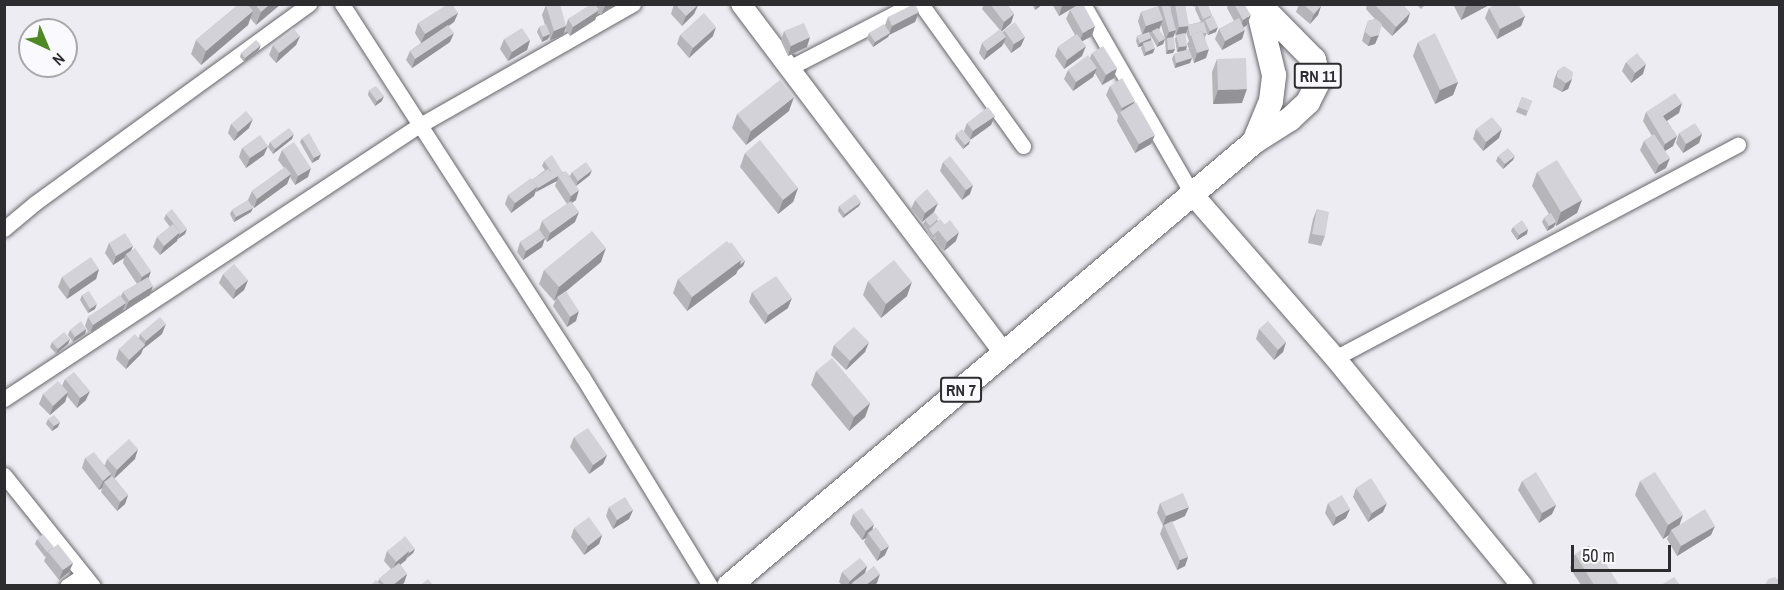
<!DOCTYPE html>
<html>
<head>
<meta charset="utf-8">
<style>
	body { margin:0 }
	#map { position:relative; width:1784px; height:590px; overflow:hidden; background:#edecf2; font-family:"Archivo Narrow",sans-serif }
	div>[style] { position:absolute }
	.roads { filter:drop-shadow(0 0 2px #67666b) drop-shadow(0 0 2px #67666b) }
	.minor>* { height:15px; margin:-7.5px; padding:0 7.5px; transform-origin:7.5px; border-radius:7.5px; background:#fff }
	.tertiary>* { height:20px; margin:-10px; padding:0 10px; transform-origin:10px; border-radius:10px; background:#fff }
	.secondary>* { height:21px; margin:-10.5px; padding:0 10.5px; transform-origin:10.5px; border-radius:10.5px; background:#fff }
	.primary>* { height:24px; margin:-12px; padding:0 12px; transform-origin:12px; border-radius:12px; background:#fff }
	.wall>* { inset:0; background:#b5b5ba }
	.shaded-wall>* { inset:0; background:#939397 }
	.building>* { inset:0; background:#d2d2d8 }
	span { translate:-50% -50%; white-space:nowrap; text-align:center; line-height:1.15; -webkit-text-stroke:4.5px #faf9fe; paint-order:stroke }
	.shield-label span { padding:2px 4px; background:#faf9fe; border:2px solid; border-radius:4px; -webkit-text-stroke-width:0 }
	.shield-label { font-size:16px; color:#2d2c2f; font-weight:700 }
	.frame { position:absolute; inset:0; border:6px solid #2d2c2f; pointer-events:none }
	.north { position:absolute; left:18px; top:18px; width:60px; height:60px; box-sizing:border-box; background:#faf9fe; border:2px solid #a8a7ab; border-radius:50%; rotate:136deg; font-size:16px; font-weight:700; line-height:24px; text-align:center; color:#2d2c2f }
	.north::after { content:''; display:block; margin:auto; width:21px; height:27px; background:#4f8926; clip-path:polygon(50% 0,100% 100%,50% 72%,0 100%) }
	.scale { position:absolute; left:1571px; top:545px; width:100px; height:27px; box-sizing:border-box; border:3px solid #2d2c2f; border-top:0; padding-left:8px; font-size:18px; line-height:21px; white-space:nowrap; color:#2d2c2f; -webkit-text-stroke:4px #faf9fe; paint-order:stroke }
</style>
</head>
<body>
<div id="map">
	<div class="roads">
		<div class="minor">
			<i style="left:342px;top:4px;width:443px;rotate:57.2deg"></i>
			<i style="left:582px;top:376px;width:246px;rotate:58.6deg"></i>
			<i style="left:921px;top:4px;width:175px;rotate:54.3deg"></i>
			<i style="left:1083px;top:4px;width:220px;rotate:60.1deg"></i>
			<i style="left:789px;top:68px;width:140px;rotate:-27.3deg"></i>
			<i style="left:4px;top:229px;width:40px;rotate:-40deg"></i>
			<i style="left:35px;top:203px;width:339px;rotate:-36deg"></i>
			<i style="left:1335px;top:358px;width:456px;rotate:-27.9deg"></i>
			<i style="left:4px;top:399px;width:498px;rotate:-33.4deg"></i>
			<i style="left:420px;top:125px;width:245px;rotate:-29.6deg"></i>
			<i style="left:4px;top:475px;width:142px;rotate:51.3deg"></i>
			<i style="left:67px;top:586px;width:20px;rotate:-33deg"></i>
		</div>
		<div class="tertiary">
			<i style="left:741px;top:4px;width:437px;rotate:53deg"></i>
		</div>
		<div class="secondary">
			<i style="left:1193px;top:195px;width:216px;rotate:48.9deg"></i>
			<i style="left:1335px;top:358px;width:295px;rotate:50.6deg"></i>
		</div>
		<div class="primary">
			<i style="left:1254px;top:142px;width:44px;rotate:-67.5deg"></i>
			<i style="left:1271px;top:101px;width:26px;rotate:-83deg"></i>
			<i style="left:1274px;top:75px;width:73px;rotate:-103.5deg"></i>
			<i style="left:729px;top:586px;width:688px;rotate:-40.22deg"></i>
			<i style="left:1254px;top:142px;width:43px;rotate:-32.6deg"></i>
			<i style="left:1290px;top:119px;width:25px;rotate:-43deg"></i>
			<i style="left:1308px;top:102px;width:25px;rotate:-63deg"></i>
			<i style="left:1319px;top:80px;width:21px;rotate:-104deg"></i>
			<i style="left:1314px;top:60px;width:78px;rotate:-134.5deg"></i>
		</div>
	</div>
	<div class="wall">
		<i style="clip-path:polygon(239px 4px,281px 4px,256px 25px,250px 18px,248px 25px,201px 65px,191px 54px,196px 40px)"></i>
		<i style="clip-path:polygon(597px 4px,616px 4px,601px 15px,598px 11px,595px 20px,570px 36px,565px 29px,563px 36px,550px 40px,549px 36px,548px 39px,542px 42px,537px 32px,539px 27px,545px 25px,542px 15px,546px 5px,566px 26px,568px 19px,596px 6px)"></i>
		<i style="clip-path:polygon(674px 4px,698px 5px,694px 14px,682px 26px,671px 14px)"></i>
		<i style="clip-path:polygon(984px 4px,1007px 4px,1014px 14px,1011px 23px,1002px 31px,1003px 33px,1004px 30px,1021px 46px,1011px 53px,1004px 43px,1002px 46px,984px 60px,979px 53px,982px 43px,1000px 30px,982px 9px)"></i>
		<i style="clip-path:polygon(1032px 4px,1043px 4px,1035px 10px)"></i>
		<i style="clip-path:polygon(1052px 4px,1076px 4px,1076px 6px,1059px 16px)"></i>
		<i style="clip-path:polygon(evenodd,1159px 4px,1169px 4px,1171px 13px,1170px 4px,1185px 4px,1188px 25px,1201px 22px,1195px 9px,1196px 6px,1194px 7px,1192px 4px,1207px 4px,1212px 15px,1211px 17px,1216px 32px,1208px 35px,1207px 33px,1205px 37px,1206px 58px,1194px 63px,1190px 51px,1192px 58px,1190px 63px,1175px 68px,1172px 59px,1174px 54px,1185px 51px,1177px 52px,1175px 39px,1176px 37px,1175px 33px,1173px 37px,1175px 49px,1173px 53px,1166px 54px,1165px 39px,1163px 44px,1157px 47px,1151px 36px,1153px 53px,1144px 56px,1141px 48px,1142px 46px,1138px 47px,1136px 41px,1137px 36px,1142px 34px,1138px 21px,1141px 12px,1158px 7px,1159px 4px,1161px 25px,1165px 39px,1159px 30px,1161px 25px,1159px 4px,1186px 32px,1189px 41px,1187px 44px,1189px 49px,1186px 50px,1185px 34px,1186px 32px)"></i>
		<i style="clip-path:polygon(1228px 4px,1244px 4px,1247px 25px,1244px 27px,1242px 39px,1222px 50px,1215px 39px,1219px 29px,1234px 21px,1227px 8px)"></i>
		<i style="clip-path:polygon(1299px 4px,1319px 4px,1321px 6px,1318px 15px,1310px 24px,1296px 12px)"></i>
		<i style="clip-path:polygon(1367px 4px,1402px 4px,1410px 13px,1407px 22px,1392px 36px,1381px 25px,1375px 44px,1368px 46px,1362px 41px,1365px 30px,1368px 21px,1375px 19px,1366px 9px)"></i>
		<i style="clip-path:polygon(1416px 4px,1426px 4px,1421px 9px)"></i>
		<i style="clip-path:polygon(1453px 4px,1491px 4px,1461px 20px)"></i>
		<i style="clip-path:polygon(1489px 8px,1525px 16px,1521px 26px,1497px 39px,1485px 18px)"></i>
		<i style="clip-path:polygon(1070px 10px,1092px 36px,1082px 41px,1082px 56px,1064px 69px,1055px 56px,1058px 47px,1075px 35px,1066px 19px)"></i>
		<i style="clip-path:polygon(919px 12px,915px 22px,889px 35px,888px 37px,873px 47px,867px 38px,869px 33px,885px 25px,888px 17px)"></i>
		<i style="clip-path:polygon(458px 13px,454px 22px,449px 26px,450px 42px,412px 68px,406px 60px,410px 51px,421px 43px,415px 33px,418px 23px)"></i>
		<i style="clip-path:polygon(784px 31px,807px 47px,788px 56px,781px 41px)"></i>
		<i style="clip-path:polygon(680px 35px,713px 36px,689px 58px,677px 44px)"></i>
		<i style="clip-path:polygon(300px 36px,296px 45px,276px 63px,269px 55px,273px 45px)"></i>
		<i style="clip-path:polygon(504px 39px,530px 40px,527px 50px,508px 61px,500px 49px)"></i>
		<i style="clip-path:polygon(1418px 42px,1458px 82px,1453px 95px,1435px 104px,1413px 56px)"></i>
		<i style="clip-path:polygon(259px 50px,244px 62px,240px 57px,241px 53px)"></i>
		<i style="clip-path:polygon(1092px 53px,1114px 78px,1102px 85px,1095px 73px,1093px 77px,1073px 91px,1064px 79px,1068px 70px,1090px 58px)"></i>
		<i style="clip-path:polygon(1217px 59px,1242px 103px,1213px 104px,1212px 72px)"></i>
		<i style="clip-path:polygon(1626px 62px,1643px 74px,1631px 83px,1622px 71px)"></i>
		<i style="clip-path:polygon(1558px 70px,1572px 79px,1568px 89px,1562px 92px,1553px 87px,1554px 80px)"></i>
		<i style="clip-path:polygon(1110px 86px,1134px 104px,1151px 144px,1135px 153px,1117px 121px,1118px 116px,1106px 95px)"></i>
		<i style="clip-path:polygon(369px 90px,382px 101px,375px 106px,368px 95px)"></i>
		<i style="clip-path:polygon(1522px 97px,1532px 101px,1526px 116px,1516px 112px)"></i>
		<i style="clip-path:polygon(789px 111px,746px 145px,732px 128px,737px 114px)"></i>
		<i style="clip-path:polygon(1646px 112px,1679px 113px,1667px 121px,1677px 136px,1673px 146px,1665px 151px,1666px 168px,1655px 174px,1640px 150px,1644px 141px,1652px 136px,1643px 121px)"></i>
		<i style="clip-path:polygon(967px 123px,991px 125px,970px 140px,969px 144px,963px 149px,955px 139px,956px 134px,964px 131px)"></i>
		<i style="clip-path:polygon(231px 124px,249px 128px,234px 141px,228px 133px)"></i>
		<i style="clip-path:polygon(1476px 129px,1499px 138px,1483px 151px,1473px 139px)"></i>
		<i style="clip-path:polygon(1679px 133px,1702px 134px,1699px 143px,1683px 153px,1676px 143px)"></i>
		<i style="clip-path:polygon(302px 138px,319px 159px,312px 163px,300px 142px)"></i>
		<i style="clip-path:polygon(292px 139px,273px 154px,268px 147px,270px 142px)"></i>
		<i style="clip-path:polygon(242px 148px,264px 155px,246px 168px,239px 157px)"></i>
		<i style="clip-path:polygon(282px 150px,308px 177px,295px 185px,290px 177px,287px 184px,254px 208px,251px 204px,253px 208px,251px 212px,234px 222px,230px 214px,232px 210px,248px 200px,252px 191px,284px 168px,278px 160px)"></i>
		<i style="clip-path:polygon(745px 153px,798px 188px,793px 202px,778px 214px,740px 167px)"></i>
		<i style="clip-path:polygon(1498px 156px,1513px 160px,1503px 169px,1496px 161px)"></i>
		<i style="clip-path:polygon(544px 161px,570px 176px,572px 172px,590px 175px,576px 186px,576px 200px,572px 202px,575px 222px,547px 242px,545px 239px,542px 247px,523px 260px,517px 252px,520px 242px,539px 230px,542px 221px,567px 204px,555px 186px,557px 180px,536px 192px,536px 191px,534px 196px,511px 213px,505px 204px,508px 195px,532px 180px,545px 170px,542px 166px)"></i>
		<i style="clip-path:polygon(943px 162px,970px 194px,962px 200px,940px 171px)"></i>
		<i style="clip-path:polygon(1537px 172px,1582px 200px,1577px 213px,1556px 226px,1555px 224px,1554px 227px,1547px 231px,1542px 222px,1544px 218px,1549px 214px,1532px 186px)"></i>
		<i style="clip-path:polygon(915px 200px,934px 212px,938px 221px,956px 241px,944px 251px,934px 240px,936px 236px,932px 240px,927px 234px,928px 230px,923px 225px,925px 220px,930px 215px,922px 222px,911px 209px)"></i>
		<i style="clip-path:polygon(839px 206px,859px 206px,843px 218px,838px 211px)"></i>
		<i style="clip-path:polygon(1317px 209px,1325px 236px,1321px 246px,1308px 243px,1313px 219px)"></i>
		<i style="clip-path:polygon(166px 214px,185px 234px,178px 239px,178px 238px,177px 241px,160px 255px,153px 247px,157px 237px,170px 227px,164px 219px)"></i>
		<i style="clip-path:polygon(1513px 227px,1527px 234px,1517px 240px,1511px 231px)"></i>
		<i style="clip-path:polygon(109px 243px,133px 246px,131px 250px,148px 278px,150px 295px,125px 310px,124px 309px,122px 312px,90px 334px,85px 326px,88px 317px,121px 296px,123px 292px,137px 284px,123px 263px,124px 258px,113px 265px,105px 253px)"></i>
		<i style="clip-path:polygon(745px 261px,743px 266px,738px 270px,736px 274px,687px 311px,673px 293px,678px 279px)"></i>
		<i style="clip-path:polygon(601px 262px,566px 291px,576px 321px,567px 327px,553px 306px,556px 299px,554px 301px,539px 284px,544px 270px)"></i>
		<i style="clip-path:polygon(99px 269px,96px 279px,67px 299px,58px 287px,62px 277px)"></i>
		<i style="clip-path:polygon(223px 274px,248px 280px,244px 290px,233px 299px,219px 283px)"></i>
		<i style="clip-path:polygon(868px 281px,907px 296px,881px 318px,863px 295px)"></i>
		<i style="clip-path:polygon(752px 292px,788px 308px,765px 324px,749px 302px)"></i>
		<i style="clip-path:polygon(82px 295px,95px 309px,88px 313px,80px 300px)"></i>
		<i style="clip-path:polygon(86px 329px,85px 334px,73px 342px,68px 335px,70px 330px)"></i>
		<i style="clip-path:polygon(1259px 329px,1286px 342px,1283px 352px,1274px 360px,1256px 339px)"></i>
		<i style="clip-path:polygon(140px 334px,162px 334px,143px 349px,141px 354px,126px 369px,116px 359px,119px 349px,139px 338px)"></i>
		<i style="clip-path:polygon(70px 339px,68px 344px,56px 354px,50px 347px,52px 342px)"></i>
		<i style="clip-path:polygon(834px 345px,865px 352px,846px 370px,831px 355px)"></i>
		<i style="clip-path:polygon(816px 371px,870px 403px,865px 417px,849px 431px,811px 385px)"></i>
		<i style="clip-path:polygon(65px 379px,86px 400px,77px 408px,67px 396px,65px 402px,50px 415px,39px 404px,43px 394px,62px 386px)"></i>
		<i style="clip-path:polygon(48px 419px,58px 427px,52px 431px,46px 424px)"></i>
		<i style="clip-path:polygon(574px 437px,607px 455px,603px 464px,589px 474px,570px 447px)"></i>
		<i style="clip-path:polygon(85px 458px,105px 465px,107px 459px,135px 459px,114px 478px,128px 495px,125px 504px,117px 511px,101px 492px,102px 488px,99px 490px,82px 468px)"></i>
		<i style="clip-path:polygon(1522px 481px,1556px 505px,1552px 514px,1539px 523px,1518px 490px)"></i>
		<i style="clip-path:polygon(1640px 481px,1680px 525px,1711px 535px,1677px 556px,1667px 539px,1669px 535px,1663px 539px,1635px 495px)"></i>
		<i style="clip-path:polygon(1356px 488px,1383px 512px,1368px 522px,1353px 497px)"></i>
		<i style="clip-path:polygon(1160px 503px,1185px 516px,1172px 522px,1188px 557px,1185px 566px,1177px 570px,1160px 534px,1163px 526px,1157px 513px)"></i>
		<i style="clip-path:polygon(1328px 503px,1346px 518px,1333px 526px,1325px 513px)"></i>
		<i style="clip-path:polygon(609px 507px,633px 510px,629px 519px,613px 529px,606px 516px)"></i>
		<i style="clip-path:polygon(853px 514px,873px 529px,885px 555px,877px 561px,864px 542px,866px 538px,862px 540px,850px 524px)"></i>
		<i style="clip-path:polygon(574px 528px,602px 535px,599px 544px,584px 555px,571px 537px)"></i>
		<i style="clip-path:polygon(37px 539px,73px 563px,69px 572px,59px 580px,44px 561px,46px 556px,45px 557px,35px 544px)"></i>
		<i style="clip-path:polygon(415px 549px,413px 553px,407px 558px,406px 560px,400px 565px,407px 574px,404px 583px,401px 585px,371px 585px,378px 582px,379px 579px,391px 569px,384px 561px,387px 551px)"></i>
		<i style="clip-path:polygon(1575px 554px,1599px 561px,1619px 585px,1581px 585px,1570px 568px)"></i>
		<i style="clip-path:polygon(867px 566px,865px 573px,877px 583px,874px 585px,842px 585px,839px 582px,842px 572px)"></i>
	</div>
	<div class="shaded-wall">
		<i style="clip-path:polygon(270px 4px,281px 4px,256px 25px,261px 12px)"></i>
		<i style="clip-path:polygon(606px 4px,616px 4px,601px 15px,605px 6px)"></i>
		<i style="clip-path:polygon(1037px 4px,1043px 4px,1035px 10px)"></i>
		<i style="clip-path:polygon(1065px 4px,1076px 4px,1076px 6px,1059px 16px,1062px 6px)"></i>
		<i style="clip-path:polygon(1470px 4px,1491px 4px,1461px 20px,1466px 7px)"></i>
		<i style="clip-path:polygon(698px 5px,694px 14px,682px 26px,686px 16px)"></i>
		<i style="clip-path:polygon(1321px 6px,1318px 15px,1310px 24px,1314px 14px)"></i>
		<i style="clip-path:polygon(599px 10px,595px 20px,570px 36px,573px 27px)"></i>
		<i style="clip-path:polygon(253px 11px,248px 25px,201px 65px,206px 51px)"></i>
		<i style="clip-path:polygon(919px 12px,915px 22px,889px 35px,892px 26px)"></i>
		<i style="clip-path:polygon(458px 13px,454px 22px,421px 43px,425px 34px)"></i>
		<i style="clip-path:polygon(1410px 13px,1407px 22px,1392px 36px,1396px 27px)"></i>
		<i style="clip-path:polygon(1014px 14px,1011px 23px,1001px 32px,1004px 22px)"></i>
		<i style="clip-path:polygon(1251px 15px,1247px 25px,1240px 30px,1243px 20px)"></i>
		<i style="clip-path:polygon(1525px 16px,1521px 26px,1497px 39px,1500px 29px)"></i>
		<i style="clip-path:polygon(1163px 20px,1159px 29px,1142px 35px,1146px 26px)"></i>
		<i style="clip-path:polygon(566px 26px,563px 36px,550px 40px,554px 31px)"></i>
		<i style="clip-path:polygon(1095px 26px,1092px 36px,1079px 43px,1083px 33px)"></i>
		<i style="clip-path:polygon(1189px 26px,1185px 35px,1176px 35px,1175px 37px,1179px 27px)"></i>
		<i style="clip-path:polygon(716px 27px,713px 36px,689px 58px,693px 48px)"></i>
		<i style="clip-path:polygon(1218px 27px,1216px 32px,1208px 35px,1210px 31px)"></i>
		<i style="clip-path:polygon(1176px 30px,1172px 40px,1167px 38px,1165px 41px,1169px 32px)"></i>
		<i style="clip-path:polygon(1245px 30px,1242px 39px,1222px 50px,1225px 41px)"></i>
		<i style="clip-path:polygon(454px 33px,450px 42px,412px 68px,415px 59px)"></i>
		<i style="clip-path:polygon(890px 33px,888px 37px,873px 47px,875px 42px)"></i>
		<i style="clip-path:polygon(550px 34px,548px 39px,542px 42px,543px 37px)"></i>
		<i style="clip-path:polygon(1379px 35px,1375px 44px,1368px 46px,1371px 37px)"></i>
		<i style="clip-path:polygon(300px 36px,296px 45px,276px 63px,279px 53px)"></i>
		<i style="clip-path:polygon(810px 37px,807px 47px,788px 56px,791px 46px)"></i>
		<i style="clip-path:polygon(1006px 37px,1002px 46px,984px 60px,987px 51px)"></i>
		<i style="clip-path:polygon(1025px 37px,1021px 46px,1011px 53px,1014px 44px)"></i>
		<i style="clip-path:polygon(1151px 38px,1150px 43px,1143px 43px,1142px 46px,1138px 47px,1140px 43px)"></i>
		<i style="clip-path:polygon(1165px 39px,1163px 44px,1157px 47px,1159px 42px)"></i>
		<i style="clip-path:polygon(530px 40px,527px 50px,508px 61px,512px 52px)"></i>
		<i style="clip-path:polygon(261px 45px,259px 50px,244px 62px,245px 58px)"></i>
		<i style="clip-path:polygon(1086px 46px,1082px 56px,1064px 69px,1067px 60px)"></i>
		<i style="clip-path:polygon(1187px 46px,1186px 50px,1177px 52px,1179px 47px)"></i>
		<i style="clip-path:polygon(1155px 48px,1153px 53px,1144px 56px,1146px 52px)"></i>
		<i style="clip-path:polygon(1175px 49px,1173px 53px,1166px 54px,1168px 50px)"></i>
		<i style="clip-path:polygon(1209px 49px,1206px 58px,1194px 63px,1197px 53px)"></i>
		<i style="clip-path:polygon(1192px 58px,1190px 63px,1175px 68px,1176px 63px)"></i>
		<i style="clip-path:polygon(1646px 64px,1643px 74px,1631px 83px,1635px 73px)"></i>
		<i style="clip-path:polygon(1097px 68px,1093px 77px,1073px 91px,1076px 82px)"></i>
		<i style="clip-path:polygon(1117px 68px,1114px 78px,1102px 85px,1106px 75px)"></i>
		<i style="clip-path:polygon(1572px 79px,1568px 89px,1562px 92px,1566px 83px)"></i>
		<i style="clip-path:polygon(1458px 82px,1453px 95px,1435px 104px,1440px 90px)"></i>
		<i style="clip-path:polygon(1247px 89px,1242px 103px,1213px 104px,1218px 90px)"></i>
		<i style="clip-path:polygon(384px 96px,382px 101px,375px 106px,377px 101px)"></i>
		<i style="clip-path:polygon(794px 97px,789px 111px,746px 145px,751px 131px)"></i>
		<i style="clip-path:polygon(1135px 101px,1131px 110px,1121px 113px,1122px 108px)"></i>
		<i style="clip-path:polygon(1682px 103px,1679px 113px,1660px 125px,1663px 116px)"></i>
		<i style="clip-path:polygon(995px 116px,991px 125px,970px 140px,969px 144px,963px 149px,965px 145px,970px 140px,973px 131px)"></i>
		<i style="clip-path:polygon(253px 119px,249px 128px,234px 141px,238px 132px)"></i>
		<i style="clip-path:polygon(1502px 129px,1499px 138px,1483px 151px,1486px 142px)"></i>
		<i style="clip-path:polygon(294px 134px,292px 139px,273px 154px,275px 149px)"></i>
		<i style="clip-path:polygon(1702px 134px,1699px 143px,1683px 153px,1686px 144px)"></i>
		<i style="clip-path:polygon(1155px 135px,1151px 144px,1135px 153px,1139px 144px)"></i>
		<i style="clip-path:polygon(1677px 136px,1673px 146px,1662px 153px,1665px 144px)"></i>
		<i style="clip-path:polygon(268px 146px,264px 155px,246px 168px,250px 158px)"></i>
		<i style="clip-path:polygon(321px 154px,319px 159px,312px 163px,314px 158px)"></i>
		<i style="clip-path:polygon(1515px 156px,1513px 160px,1503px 169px,1505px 164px)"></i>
		<i style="clip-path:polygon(1670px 158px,1666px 168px,1655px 174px,1659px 165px)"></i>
		<i style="clip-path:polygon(311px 168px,308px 177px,295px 185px,298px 176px)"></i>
		<i style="clip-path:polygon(592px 170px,590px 175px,576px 186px,578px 181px)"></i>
		<i style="clip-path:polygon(563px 173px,558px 176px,557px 181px,536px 192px,538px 188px)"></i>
		<i style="clip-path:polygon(291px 174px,287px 184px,254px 208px,257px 199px)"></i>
		<i style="clip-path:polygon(973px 185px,970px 194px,962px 200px,966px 190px)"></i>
		<i style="clip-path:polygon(537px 187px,534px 196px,511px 213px,515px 203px)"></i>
		<i style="clip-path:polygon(798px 188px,793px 202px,778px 214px,783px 200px)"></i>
		<i style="clip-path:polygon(579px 190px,576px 200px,568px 206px,571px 196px)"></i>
		<i style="clip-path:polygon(1582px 200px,1577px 213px,1556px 226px,1561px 212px)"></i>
		<i style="clip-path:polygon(861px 202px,859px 206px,843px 218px,845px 214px)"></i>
		<i style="clip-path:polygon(938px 203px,934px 212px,922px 222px,925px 213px)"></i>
		<i style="clip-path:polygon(253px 208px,251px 212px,234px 222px,236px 217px)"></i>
		<i style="clip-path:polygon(579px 212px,575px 222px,547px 242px,550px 233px)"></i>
		<i style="clip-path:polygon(1556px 222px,1554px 227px,1547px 231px,1549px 226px)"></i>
		<i style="clip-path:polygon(187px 229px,185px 234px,178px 239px,180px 234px)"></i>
		<i style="clip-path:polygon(1528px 229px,1527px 234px,1517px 240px,1519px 235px)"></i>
		<i style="clip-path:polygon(180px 232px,177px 241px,160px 255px,164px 246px)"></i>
		<i style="clip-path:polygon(959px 232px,956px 241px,944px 251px,947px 242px)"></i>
		<i style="clip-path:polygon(545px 238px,542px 247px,523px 260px,526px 251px)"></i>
		<i style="clip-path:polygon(133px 246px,129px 255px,126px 254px,124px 258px,113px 265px,116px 256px)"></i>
		<i style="clip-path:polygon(606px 248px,601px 262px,558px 298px,557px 297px,556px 299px,554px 301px,559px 287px)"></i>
		<i style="clip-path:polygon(741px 260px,745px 261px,743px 266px,738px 270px,736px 274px,687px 311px,692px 297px)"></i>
		<i style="clip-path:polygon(99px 269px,96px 279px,67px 299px,70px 289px)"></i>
		<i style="clip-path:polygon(151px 271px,148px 280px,139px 286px,142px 277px)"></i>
		<i style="clip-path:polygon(248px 280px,244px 290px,233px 299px,236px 290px)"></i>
		<i style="clip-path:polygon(912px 282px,907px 296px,881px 318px,886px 304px)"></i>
		<i style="clip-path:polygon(153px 286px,150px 295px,125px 310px,129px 301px)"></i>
		<i style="clip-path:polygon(792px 298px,788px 308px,765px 324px,768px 315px)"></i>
		<i style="clip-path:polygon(126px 303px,122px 312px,90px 334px,93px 325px)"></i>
		<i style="clip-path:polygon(97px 304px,95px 309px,88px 313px,90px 309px)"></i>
		<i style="clip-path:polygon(579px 311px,576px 321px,567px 327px,570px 317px)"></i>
		<i style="clip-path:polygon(166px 324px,162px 334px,143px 349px,141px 354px,126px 369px,129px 360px,144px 346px,146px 341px)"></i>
		<i style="clip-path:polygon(86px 329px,85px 334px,73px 342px,75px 337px)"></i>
		<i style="clip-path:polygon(70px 339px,68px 344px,56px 354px,58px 349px)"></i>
		<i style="clip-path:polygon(869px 342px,865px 352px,846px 370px,850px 361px)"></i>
		<i style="clip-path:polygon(1286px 342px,1283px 352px,1274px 360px,1278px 350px)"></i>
		<i style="clip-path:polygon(90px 391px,86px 400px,77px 408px,80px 398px)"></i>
		<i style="clip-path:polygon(68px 392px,65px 402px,50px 415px,53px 406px)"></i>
		<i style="clip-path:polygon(870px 403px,865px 417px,849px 431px,854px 417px)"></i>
		<i style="clip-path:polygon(60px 422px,58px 427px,52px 431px,54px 426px)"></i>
		<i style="clip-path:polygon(138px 449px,135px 459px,114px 479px,117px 470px)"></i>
		<i style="clip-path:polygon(607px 455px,603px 464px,589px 474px,593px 465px)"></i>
		<i style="clip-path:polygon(111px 474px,108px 483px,104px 482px,102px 488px,99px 490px,103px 481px)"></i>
		<i style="clip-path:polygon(128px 495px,125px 504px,117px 511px,120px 502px)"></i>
		<i style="clip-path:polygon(1387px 503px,1383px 512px,1368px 522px,1372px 513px)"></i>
		<i style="clip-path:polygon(1556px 505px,1552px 514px,1539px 523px,1542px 513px)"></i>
		<i style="clip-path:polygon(1189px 507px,1185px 516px,1163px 526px,1166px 516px)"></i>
		<i style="clip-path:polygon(1350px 509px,1346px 518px,1333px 526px,1336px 517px)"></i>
		<i style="clip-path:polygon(633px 510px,629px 519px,613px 529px,617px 520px)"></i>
		<i style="clip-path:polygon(1683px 515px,1678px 529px,1671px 530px,1669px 535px,1663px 539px,1668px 525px)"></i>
		<i style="clip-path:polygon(874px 524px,871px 534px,868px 533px,866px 538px,862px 540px,866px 531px)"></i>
		<i style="clip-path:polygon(1715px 526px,1711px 535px,1677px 556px,1681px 546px)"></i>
		<i style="clip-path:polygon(602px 535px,599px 544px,584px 555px,588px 546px)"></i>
		<i style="clip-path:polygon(889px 546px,885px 555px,877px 561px,881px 551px)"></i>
		<i style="clip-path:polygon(415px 549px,413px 553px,407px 558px,409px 553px)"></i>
		<i style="clip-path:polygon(409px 551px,406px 560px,392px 571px,396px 562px)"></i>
		<i style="clip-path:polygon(1188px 557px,1185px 566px,1177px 570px,1180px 560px)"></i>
		<i style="clip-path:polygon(73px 563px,69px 572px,59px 580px,63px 570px)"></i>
		<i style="clip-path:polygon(867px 566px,864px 576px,852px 583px,851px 585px,848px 585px,850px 581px)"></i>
		<i style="clip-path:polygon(407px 574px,404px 583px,401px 585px,393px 585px)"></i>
		<i style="clip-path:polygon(880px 574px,877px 583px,874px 585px,866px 585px)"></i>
	</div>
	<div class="building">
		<i style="clip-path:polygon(239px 4px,247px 4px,253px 11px,206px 51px,196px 40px)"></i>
		<i style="clip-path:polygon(255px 4px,270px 4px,261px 12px)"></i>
		<i style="clip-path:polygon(448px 4px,452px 4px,458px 13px,425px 34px,418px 23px)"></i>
		<i style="clip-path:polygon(548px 4px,560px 4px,566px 26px,554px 31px,546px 5px)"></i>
		<i style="clip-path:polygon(591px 4px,595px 4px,599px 10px,573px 27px,568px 19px)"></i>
		<i style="clip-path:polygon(675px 4px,698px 4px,698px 5px,686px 16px)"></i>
		<i style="clip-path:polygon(914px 4px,915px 4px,919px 12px,892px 26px,888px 17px)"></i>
		<i style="clip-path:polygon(990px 4px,1007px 4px,1014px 14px,1004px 22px)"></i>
		<i style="clip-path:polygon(1079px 4px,1083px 4px,1095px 26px,1083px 33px,1070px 10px)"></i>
		<i style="clip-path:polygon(1161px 4px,1169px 4px,1176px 30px,1169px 32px)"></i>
		<i style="clip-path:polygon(1175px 4px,1185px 4px,1189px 26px,1179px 27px)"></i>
		<i style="clip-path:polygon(1197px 4px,1207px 4px,1212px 15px,1203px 19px)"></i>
		<i style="clip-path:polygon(1234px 4px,1244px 4px,1251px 15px,1243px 20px)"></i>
		<i style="clip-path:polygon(1303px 4px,1319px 4px,1321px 6px,1314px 14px)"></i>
		<i style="clip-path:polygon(1374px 4px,1402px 4px,1410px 13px,1396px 27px)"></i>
		<i style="clip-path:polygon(1496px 4px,1518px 4px,1525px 16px,1500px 29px,1489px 8px)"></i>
		<i style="clip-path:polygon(1158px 6px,1163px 20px,1146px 26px,1141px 12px)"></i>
		<i style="clip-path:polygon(704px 13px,716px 27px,693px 48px,680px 35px)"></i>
		<i style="clip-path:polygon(1213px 16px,1218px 27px,1210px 31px,1205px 20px)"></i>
		<i style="clip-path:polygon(1239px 18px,1245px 30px,1225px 41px,1219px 29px)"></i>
		<i style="clip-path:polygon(1376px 19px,1382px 24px,1379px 35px,1371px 37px,1365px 32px,1368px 21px)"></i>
		<i style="clip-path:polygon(1015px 22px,1025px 37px,1014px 44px,1004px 30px)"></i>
		<i style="clip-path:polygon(1204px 22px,1207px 33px,1203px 33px,1202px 31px,1191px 35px,1191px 36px,1190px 36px,1188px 25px)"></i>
		<i style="clip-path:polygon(804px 23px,810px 37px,791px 46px,784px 31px)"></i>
		<i style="clip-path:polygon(546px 24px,550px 34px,543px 37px,539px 27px)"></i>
		<i style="clip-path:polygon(884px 24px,890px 33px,875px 42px,869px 33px)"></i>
		<i style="clip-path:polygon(448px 25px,454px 33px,415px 59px,410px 51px)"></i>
		<i style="clip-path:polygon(293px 28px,300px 36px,279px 53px,273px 45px)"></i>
		<i style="clip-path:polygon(522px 28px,530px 40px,512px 52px,504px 39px)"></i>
		<i style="clip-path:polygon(1158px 28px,1165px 39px,1159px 42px,1152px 31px)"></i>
		<i style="clip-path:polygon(1000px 29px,1006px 37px,987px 51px,982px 43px)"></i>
		<i style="clip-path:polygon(1202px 31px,1209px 49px,1197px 53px,1191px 35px)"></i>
		<i style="clip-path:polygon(1149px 32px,1151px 38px,1140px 43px,1137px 36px)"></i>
		<i style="clip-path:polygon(1185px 33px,1187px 46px,1179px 47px,1176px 35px)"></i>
		<i style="clip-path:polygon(1435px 33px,1458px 82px,1440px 90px,1418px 42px)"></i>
		<i style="clip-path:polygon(1077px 34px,1086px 46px,1067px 60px,1058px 47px)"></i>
		<i style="clip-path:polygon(1174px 37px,1175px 49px,1168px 50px,1167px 38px)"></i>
		<i style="clip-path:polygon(256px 40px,261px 45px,245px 58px,241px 53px)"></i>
		<i style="clip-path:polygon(1152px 40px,1155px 48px,1146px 52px,1143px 43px)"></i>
		<i style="clip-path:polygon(1103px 46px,1117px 68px,1106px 75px,1092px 53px)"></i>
		<i style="clip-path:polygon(1189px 49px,1192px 58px,1176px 63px,1174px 54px)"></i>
		<i style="clip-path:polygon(1637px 53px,1646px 64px,1635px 73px,1626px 62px)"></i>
		<i style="clip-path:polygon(1088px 55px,1097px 68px,1076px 82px,1068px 70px)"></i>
		<i style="clip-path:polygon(1246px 58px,1247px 89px,1218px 90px,1217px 59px)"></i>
		<i style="clip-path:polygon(1564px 66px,1573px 72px,1572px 79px,1566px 83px,1557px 77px,1558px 70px)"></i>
		<i style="clip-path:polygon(1122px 78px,1135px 101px,1122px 108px,1110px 86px)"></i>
		<i style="clip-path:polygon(780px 80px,794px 97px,751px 131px,737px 114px)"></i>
		<i style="clip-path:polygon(376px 86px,384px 96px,377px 101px,369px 90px)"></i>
		<i style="clip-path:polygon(1675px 93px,1682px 103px,1663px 116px,1677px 136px,1665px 144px,1646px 112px)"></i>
		<i style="clip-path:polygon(1522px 97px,1532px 101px,1528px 111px,1518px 107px)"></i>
		<i style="clip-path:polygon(1136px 102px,1155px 135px,1139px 144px,1120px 112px)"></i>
		<i style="clip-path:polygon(988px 107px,995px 116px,973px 131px,967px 123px)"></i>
		<i style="clip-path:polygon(246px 111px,253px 119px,238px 132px,231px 124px)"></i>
		<i style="clip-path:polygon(1492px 117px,1502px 129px,1486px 142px,1476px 129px)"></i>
		<i style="clip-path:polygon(1695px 123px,1702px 134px,1686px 144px,1679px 133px)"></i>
		<i style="clip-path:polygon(289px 128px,294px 134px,275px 149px,270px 142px)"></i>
		<i style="clip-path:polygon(962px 129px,971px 140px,965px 145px,956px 134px)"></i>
		<i style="clip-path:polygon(309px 133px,321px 154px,314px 158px,302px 138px)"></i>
		<i style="clip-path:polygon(1654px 134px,1670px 158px,1659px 165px,1644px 141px)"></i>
		<i style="clip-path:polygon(260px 135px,268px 146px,250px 158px,242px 148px)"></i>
		<i style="clip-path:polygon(760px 140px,798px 188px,783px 200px,745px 153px)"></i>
		<i style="clip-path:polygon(294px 142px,311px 168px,298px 176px,282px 150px)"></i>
		<i style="clip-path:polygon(1508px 148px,1515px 156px,1505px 164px,1498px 156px)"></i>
		<i style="clip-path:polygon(552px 155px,563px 173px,538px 188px,532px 180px,548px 169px,552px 173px,544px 161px)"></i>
		<i style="clip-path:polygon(950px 156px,973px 185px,966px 190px,943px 162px)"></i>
		<i style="clip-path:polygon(1557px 160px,1582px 200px,1561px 212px,1537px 172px)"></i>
		<i style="clip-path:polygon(586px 162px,592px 170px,578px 181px,572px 172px)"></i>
		<i style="clip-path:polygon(285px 167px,291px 174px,257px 199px,252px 191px)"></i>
		<i style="clip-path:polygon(566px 171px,579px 190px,571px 196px,558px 176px)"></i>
		<i style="clip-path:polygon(531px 178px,537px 187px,515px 203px,508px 195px)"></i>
		<i style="clip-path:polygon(927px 189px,938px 203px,925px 213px,915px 200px)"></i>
		<i style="clip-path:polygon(855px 194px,861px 202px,845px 214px,839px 206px)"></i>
		<i style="clip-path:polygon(248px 200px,253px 208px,236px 217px,232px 210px)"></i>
		<i style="clip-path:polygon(571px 201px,579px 212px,550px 233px,542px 221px)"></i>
		<i style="clip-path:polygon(172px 209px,187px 229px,180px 234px,179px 233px,180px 232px,166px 214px)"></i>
		<i style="clip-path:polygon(1317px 209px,1329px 212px,1325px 236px,1312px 234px)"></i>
		<i style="clip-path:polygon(934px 212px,939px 218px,930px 226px,925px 220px)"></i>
		<i style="clip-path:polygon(1551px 213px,1556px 222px,1549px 226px,1544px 218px)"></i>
		<i style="clip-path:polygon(940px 219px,945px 225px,933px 235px,929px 229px)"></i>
		<i style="clip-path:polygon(950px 220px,959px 232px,947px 242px,938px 230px)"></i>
		<i style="clip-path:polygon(1522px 220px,1528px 229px,1519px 235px,1513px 227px)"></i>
		<i style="clip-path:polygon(173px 224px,180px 232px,164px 246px,157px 237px)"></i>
		<i style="clip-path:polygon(539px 229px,545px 238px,526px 251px,520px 242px)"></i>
		<i style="clip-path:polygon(592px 231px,606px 248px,559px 287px,544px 270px)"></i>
		<i style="clip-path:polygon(125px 233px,133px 246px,116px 256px,109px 243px)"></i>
		<i style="clip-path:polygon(727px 241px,741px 260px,692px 297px,678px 279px)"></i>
		<i style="clip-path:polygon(731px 242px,745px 261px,740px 265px,741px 260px,729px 244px)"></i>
		<i style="clip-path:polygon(135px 248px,151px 271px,142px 277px,126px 254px)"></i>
		<i style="clip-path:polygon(91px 257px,99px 269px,70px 289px,62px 277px)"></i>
		<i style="clip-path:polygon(894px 260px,912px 282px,886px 304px,868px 281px)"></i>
		<i style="clip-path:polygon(234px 264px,248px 280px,236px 290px,223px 274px)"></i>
		<i style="clip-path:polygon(776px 276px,792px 298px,768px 315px,752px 292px)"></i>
		<i style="clip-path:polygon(148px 277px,153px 286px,129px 301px,123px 292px)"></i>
		<i style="clip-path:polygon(89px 291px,97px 304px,90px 309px,82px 295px)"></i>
		<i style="clip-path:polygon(566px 291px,579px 311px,570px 317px,557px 297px)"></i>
		<i style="clip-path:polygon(120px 295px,126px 303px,93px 325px,88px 317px)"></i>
		<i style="clip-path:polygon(160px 317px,166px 324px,146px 341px,140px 334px)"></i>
		<i style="clip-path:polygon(81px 321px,86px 329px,75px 337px,70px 330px)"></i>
		<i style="clip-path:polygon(1268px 321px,1286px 342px,1278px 350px,1259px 329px)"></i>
		<i style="clip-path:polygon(854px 327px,869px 342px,850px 361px,834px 345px)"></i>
		<i style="clip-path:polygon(64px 332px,70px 339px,58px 349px,52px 342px)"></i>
		<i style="clip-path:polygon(135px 334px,145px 345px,129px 360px,119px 349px)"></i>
		<i style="clip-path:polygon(832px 358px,870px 403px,854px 417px,816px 371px)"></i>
		<i style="clip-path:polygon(74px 372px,90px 391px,80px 398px,65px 379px)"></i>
		<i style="clip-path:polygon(58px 381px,68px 392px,53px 406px,43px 394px)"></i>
		<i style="clip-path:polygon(54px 415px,60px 422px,54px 426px,48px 419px)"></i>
		<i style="clip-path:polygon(588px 428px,607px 455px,593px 465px,574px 437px)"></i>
		<i style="clip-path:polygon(129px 439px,138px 449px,117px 470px,107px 459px)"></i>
		<i style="clip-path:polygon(94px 452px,111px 474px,103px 481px,85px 458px)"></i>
		<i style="clip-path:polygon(1536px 472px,1556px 505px,1542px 513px,1522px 481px)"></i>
		<i style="clip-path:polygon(1655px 472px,1683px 515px,1668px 525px,1640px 481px)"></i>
		<i style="clip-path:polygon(112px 476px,128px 495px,120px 502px,104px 482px)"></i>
		<i style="clip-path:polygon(1371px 478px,1387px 503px,1372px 513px,1356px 488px)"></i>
		<i style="clip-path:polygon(1183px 493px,1189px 507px,1166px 516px,1160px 503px)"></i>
		<i style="clip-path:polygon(1342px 495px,1350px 509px,1336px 517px,1328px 503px)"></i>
		<i style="clip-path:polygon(625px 497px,633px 510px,617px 520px,609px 507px)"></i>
		<i style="clip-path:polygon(862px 508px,874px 524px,866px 531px,853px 514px)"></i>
		<i style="clip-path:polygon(1705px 509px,1715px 526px,1681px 546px,1671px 530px)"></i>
		<i style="clip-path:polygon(589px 517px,602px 535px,588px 546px,574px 528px)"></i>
		<i style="clip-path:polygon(1172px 521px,1188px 557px,1180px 560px,1164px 525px)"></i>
		<i style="clip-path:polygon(876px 527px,889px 546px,881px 551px,868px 533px)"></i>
		<i style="clip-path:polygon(43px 534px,54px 547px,47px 552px,37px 539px)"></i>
		<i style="clip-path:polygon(405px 536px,415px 549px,409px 553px,409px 551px,401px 540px,400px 541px)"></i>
		<i style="clip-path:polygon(401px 540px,409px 551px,396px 562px,387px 551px)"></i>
		<i style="clip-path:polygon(58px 544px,73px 563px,63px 570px,48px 552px)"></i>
		<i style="clip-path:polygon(1589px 545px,1599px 561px,1603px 559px,1619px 585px,1594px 585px,1575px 554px)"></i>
		<i style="clip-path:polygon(860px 558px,867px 566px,850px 581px,842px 572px)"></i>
		<i style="clip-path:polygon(399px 563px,407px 574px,393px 585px,385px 585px,379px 579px)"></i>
		<i style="clip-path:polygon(874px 566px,880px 574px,866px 585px,854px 585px,852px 583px)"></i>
		<i style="clip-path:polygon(1674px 577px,1680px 585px,1661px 585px)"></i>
		<i style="clip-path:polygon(1775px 577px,1779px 580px,1779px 585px,1765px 585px,1768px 579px)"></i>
		<i style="clip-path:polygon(428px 579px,433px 585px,421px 585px)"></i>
		<i style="clip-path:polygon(376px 580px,381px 585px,371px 585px)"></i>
	</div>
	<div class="shield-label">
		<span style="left:1318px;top:76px">RN 11</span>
		<span style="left:961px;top:390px">RN 7</span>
	</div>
	<div class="frame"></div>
	<div class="north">N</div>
	<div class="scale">50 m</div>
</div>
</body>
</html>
